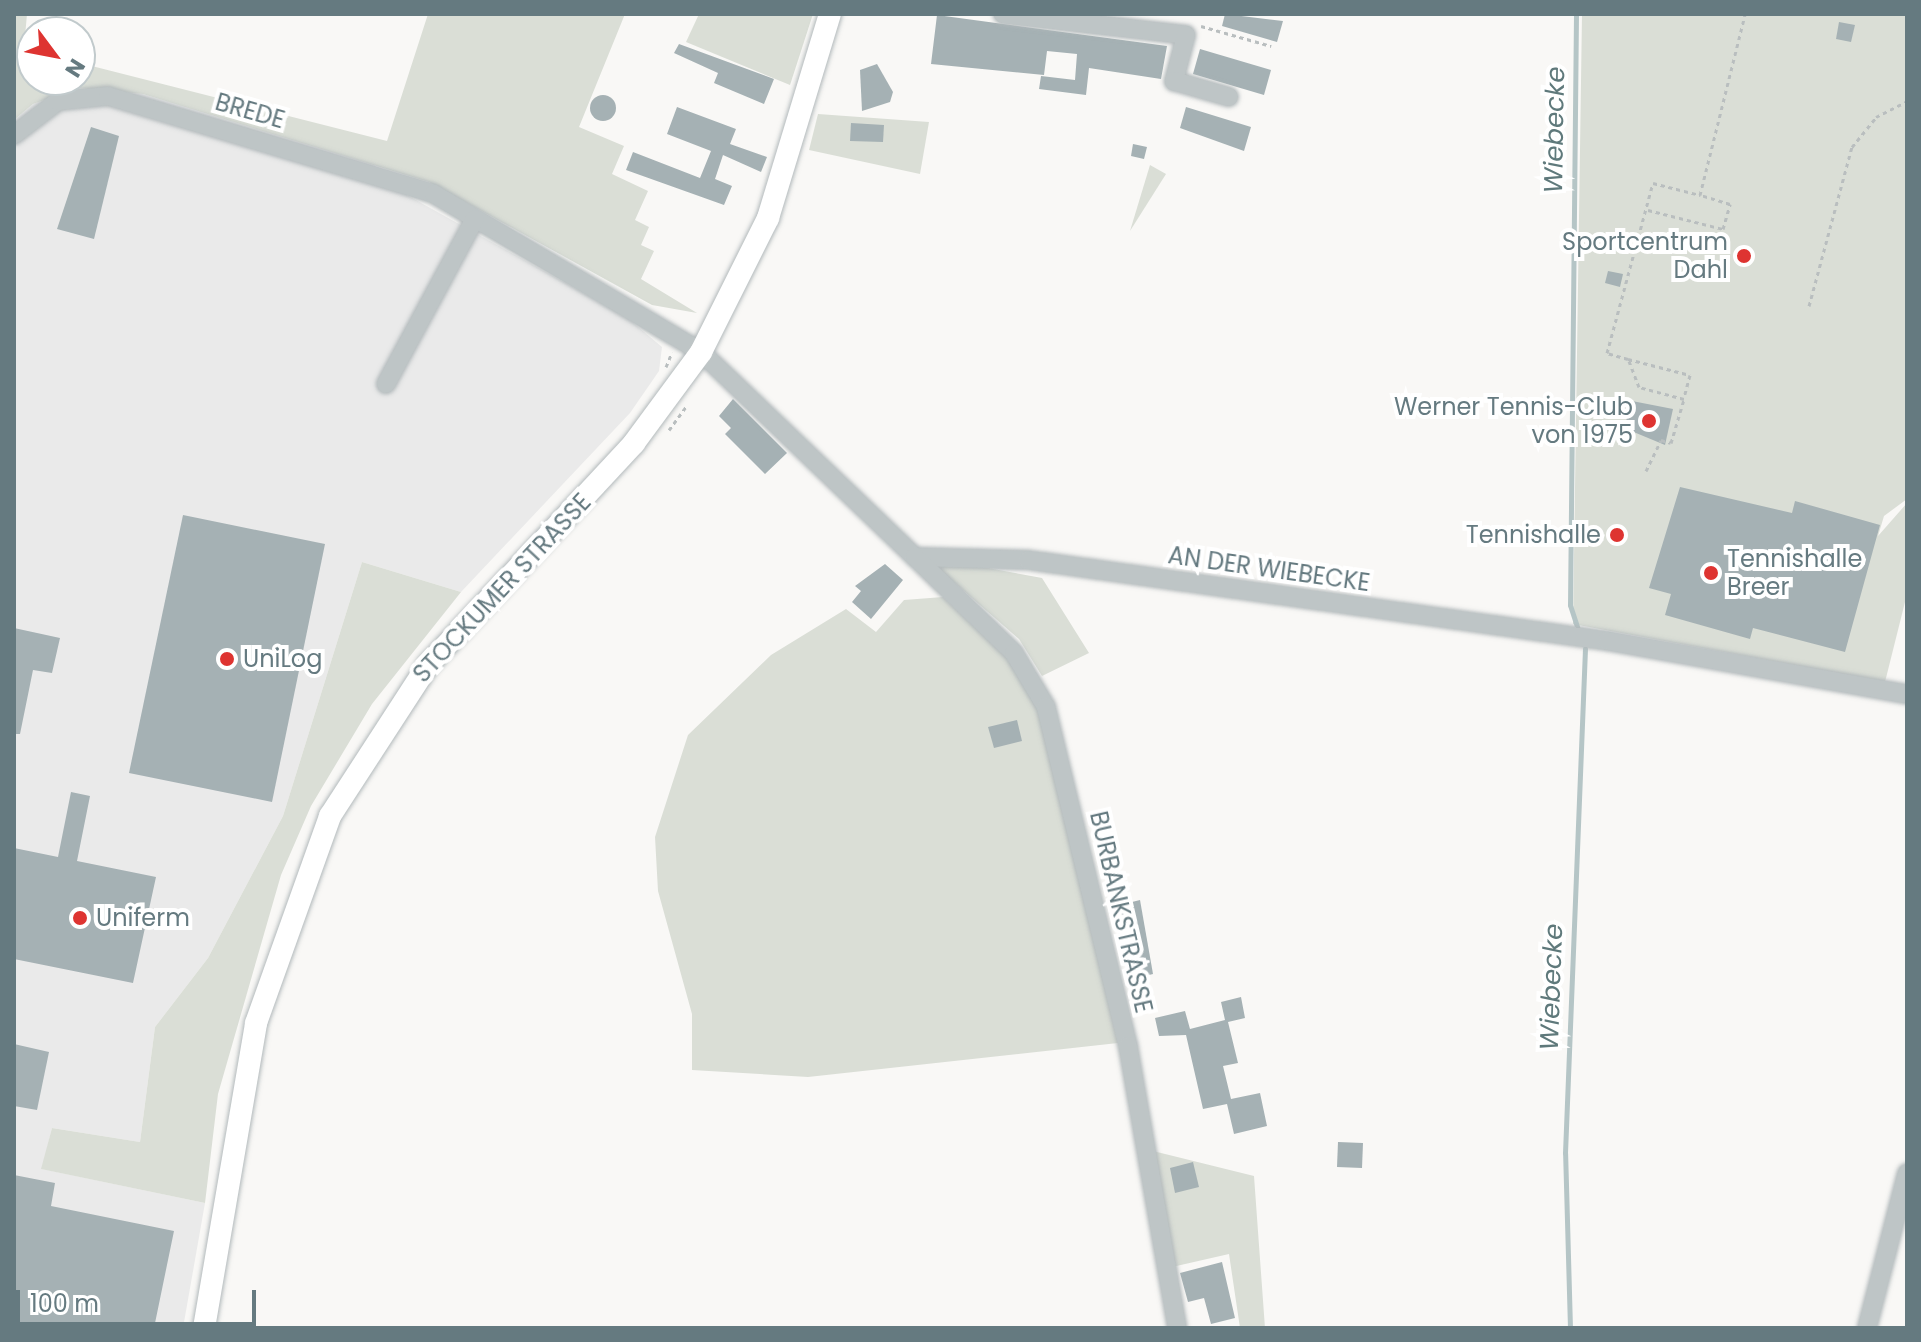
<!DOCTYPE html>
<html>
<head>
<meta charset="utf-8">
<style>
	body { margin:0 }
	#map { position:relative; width:1921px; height:1342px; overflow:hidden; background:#f9f8f6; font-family:Poppins,sans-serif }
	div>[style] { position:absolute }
	.built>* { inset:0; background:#eaeaea }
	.green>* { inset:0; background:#daded6 }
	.stream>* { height:5px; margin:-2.5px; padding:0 2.5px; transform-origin:2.5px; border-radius:2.5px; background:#b5c5c6 }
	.building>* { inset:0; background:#a5b1b4 }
	.round { border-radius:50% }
	.path>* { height:3px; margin-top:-1.5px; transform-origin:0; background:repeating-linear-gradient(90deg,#b9bebf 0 4px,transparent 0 8px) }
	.roads { filter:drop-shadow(0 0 2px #b2b9bb) drop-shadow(0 0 2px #b2b9bb) }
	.minor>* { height:18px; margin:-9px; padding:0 9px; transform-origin:9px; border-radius:9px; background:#bec5c6 }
	.major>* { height:22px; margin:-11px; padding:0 11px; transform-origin:11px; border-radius:11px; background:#fff }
	.dots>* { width:22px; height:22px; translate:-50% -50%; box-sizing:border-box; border:4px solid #fff; border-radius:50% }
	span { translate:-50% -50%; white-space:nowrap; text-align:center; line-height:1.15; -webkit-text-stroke:8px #fff; paint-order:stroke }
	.street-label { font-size:24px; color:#657a80 }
	.poi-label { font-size:24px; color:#657a80 }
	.right { translate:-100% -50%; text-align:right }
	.left { translate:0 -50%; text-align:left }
	.water-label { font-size:26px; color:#5f797b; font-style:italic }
	.frame { position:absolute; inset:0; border:16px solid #657a80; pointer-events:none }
	.north { position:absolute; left:16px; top:16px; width:80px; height:80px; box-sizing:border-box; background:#fff; border:2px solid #c1cacc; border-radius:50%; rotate:122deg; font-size:22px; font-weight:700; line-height:32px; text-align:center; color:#657a80 }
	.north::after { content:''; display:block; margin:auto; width:28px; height:36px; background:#de3431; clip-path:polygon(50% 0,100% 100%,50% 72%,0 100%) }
	.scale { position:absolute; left:16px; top:1290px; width:240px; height:36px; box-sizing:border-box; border:4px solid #657a80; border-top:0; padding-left:10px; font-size:24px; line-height:28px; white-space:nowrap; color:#657a80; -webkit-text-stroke:6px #fff; paint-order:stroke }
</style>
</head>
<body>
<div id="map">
	<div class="built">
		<i style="clip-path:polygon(79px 88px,143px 94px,371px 159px,385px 183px,625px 316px,662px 347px,659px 371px,630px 413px,461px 592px,362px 562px,283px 816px,208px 958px,155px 1027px,140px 1142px,52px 1128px,42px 1169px,205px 1203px,183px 1328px,14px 1328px,14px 120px,33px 104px)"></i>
	</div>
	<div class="green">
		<i style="clip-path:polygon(14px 14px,27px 14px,24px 48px,32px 51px,32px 80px,80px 80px,80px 63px,387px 141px,428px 14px,625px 14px,579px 127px,624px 146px,612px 174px,648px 191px,635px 220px,649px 227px,641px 245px,654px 251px,641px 279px,697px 313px,652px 305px,429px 182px,143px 94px,79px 88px,33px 104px,14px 120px)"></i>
		<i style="clip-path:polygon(699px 14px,813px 14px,790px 85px,686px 42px)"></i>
		<i style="clip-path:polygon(1582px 14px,1907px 14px,1907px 499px,1884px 516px,1878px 536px,1907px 503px,1907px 594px,1885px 682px,1573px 624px)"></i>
		<i style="clip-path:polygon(818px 114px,929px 122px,920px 174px,809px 150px)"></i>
		<i style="clip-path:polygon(1150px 165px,1166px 174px,1130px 231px)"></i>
		<i style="clip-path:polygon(944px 560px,1042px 578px,1089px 653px,1042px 676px,1019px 639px,940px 570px)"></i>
		<i style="clip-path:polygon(362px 562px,461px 592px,372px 704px,311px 806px,281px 875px,218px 1094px,205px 1203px,41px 1169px,52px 1128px,140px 1142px,155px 1027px,208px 958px,283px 816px)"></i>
		<i style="clip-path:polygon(943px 597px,1009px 660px,1037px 703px,1118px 1043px,808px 1077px,692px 1070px,692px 1014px,658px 891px,655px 837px,688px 735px,771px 655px,846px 609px,876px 632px,904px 600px)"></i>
		<i style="clip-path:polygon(1153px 1151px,1254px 1176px,1265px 1328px,1240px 1328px,1229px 1254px,1172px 1267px)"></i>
	</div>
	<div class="stream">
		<i style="left:1576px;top:14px;width:591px;rotate:90.58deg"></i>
		<i style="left:1570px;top:605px;width:25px;rotate:72deg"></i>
		<i style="left:1570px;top:1328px;width:175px;rotate:-91.6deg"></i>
		<i style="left:1565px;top:1153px;width:505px;rotate:-87.73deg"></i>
	</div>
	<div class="building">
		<i style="clip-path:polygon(1225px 14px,1283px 21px,1277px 42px,1222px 26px)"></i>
		<i style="clip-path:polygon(937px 15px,1167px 46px,1161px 79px,1089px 68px,1086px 95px,1039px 89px,1041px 76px,1075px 80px,1077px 54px,1047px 51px,1044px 75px,931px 64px)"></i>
		<i style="clip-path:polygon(1839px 22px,1855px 25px,1851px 42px,1836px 39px)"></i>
		<i style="clip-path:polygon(679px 44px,774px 79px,764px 104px,714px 83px,718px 73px,674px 53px)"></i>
		<i style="clip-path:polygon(1200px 49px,1271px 70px,1264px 95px,1193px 74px)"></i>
		<i style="clip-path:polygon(877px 64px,893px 92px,890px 102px,862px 111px,860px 70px)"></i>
		<i class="round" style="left:590px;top:95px;width:26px;height:26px"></i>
		<i style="clip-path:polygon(677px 107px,736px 129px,730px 144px,767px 157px,761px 172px,723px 155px,715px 179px,732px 186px,724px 205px,626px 170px,633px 152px,700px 178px,711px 151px,667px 134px)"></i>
		<i style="clip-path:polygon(1186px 107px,1251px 127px,1244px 151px,1180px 128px)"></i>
		<i style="clip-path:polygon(851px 123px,884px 125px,883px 142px,850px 141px)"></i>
		<i style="clip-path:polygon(91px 127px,119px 136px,94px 239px,57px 229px)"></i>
		<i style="clip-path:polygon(1133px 144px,1147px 147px,1144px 159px,1131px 156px)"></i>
		<i style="clip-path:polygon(1608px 271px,1623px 274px,1620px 287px,1605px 283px)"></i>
		<i style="clip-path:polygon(733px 399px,787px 453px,765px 474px,725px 434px,731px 428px,719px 416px)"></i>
		<i style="clip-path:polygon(1632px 401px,1673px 409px,1665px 445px,1624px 428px)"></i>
		<i style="clip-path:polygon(1680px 487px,1792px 513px,1795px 501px,1880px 525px,1845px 652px,1753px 628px,1750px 639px,1665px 615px,1671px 594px,1649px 588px)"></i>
		<i style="clip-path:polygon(183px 515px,325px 544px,272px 802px,129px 773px)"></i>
		<i style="clip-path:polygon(885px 564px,903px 580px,871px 619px,852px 602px,861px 591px,855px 586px)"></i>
		<i style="clip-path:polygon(14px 628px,60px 638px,52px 673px,33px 670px,20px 734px,14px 734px)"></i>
		<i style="clip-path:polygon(1017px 720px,1022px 741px,994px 748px,988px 727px)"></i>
		<i style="clip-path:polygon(71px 792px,90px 796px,77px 861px,156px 877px,133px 983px,14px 959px,14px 848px,58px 857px)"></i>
		<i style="clip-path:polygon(1140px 900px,1153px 974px,1137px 978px,1108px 908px)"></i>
		<i style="clip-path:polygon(1241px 997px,1245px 1018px,1228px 1022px,1238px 1063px,1223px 1066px,1231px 1099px,1260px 1093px,1267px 1126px,1234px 1134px,1227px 1104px,1203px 1109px,1186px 1035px,1159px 1036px,1155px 1018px,1185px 1011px,1190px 1029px,1225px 1020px,1221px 1002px)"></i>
		<i style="clip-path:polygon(14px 1044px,49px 1052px,37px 1110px,14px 1106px)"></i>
		<i style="clip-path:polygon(1338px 1142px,1363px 1143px,1362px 1168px,1337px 1167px)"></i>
		<i style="clip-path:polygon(1193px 1162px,1199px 1187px,1175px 1193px,1170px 1168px)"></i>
		<i style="clip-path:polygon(14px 1175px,55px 1183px,51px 1206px,174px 1231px,154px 1328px,14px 1328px)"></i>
		<i style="clip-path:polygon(1222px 1262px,1235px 1318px,1211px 1324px,1204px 1298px,1188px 1302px,1180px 1273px)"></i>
	</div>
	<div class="path">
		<i style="left:1201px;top:26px;width:73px;rotate:15.9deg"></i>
		<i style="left:1648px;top:210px;width:77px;rotate:14.2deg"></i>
		<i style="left:1723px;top:229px;width:26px;rotate:-74deg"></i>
		<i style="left:1730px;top:204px;width:31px;rotate:-163deg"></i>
		<i style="left:1809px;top:306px;width:165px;rotate:-74.9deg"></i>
		<i style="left:1852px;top:147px;width:38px;rotate:-51deg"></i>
		<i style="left:1876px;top:117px;width:35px;rotate:-27deg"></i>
		<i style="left:1628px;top:359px;width:64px;rotate:14.5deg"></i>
		<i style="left:1690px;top:375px;width:24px;rotate:105deg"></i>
		<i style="left:666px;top:367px;width:16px;rotate:-68deg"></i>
		<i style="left:669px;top:430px;width:29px;rotate:-54deg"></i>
		<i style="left:1646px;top:471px;width:34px;rotate:-64deg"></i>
		<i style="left:1661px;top:440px;width:10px;rotate:17deg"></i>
		<i style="left:1671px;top:443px;width:46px;rotate:-73.5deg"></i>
		<i style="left:1684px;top:399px;width:47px;rotate:-165.1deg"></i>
		<i style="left:1639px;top:387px;width:30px;rotate:-111deg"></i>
		<i style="left:1628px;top:359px;width:22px;rotate:-164deg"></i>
		<i style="left:1607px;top:353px;width:176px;rotate:-74.9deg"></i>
		<i style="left:1653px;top:183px;width:49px;rotate:14.3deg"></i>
		<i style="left:1700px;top:195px;width:187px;rotate:-76deg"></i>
	</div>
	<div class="roads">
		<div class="minor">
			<i style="left:1003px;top:14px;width:184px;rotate:6.5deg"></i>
			<i style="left:1186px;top:35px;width:48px;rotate:104.6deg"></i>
			<i style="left:1174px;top:81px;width:57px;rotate:16.2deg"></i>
			<i style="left:14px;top:135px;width:56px;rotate:-37.7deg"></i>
			<i style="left:58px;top:101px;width:50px;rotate:-5.7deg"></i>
			<i style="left:108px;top:96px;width:340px;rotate:16.7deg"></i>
			<i style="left:434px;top:194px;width:310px;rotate:30.6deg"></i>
			<i style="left:701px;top:352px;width:296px;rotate:43.8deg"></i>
			<i style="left:915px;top:557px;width:113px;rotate:1.5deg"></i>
			<i style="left:1028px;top:560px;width:586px;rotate:7.95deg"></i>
			<i style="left:1608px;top:641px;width:304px;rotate:10.1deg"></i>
			<i style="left:386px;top:384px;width:187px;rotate:-61.7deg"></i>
			<i style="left:915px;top:557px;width:138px;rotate:44.1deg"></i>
			<i style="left:1014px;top:653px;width:63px;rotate:59.3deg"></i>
			<i style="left:1046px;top:707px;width:349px;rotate:76.4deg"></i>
			<i style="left:1128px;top:1046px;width:286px;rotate:80.1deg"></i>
			<i style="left:1867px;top:1328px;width:160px;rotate:-75.5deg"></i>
		</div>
		<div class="major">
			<i style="left:204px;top:1328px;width:309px;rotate:-80.3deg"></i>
			<i style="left:256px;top:1023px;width:220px;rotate:-70.3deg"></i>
			<i style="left:330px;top:816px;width:180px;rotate:-57deg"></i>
			<i style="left:428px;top:665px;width:303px;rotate:-47.1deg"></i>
			<i style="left:634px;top:443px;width:113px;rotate:-53.6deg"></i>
			<i style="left:701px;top:352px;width:150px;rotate:-63.4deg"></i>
			<i style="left:768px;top:218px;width:213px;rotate:-73.1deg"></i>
		</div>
	</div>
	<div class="dots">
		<i style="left:1744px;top:256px;background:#de3431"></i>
		<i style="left:1649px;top:421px;background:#de3431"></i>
		<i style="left:1617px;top:535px;background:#de3431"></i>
		<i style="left:1711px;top:573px;background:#de3431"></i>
		<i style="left:227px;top:659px;background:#de3431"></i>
		<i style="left:80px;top:918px;background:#de3431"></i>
	</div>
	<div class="street-label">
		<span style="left:250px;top:111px;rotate:16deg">BREDE</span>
		<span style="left:1269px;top:569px;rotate:8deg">AN DER WIEBECKE</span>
		<span style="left:502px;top:588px;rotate:-47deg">STOCKUMER STRASSE</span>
		<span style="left:1121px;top:912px;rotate:77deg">BURBANKSTRASSE</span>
	</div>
	<div class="poi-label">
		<span class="right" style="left:1728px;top:256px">Sportcentrum<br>Dahl</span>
		<span class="right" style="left:1633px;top:421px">Werner Tennis-Club<br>von 1975</span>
		<span class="right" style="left:1601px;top:535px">Tennishalle</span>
		<span class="left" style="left:1727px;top:573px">Tennishalle<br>Breer</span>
		<span class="left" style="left:243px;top:659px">UniLog</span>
		<span class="left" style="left:96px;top:918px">Uniferm</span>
	</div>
	<div class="water-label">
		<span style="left:1555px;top:130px;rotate:-89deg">Wiebecke</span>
		<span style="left:1552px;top:987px;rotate:-88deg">Wiebecke</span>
	</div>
	<div class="frame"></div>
	<div class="north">N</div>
	<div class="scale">100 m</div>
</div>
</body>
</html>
